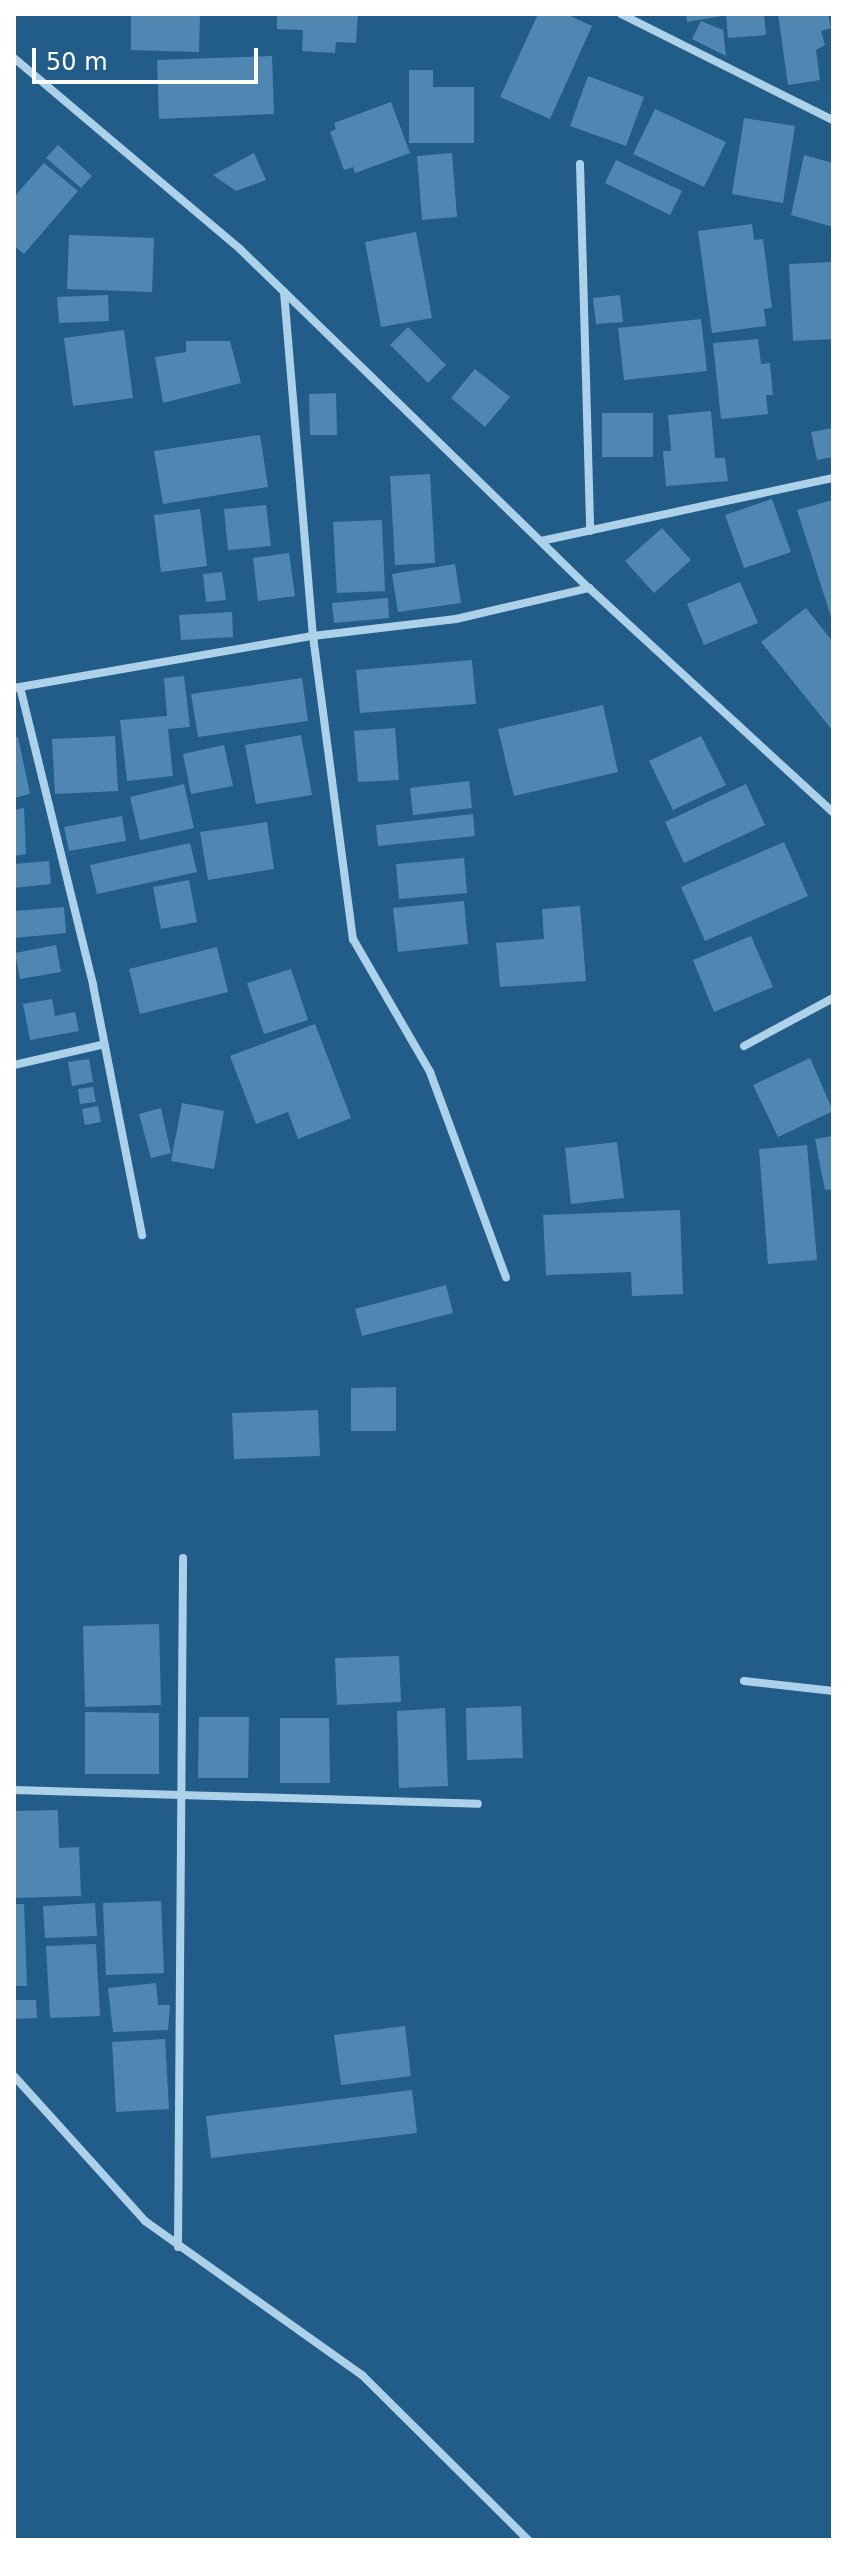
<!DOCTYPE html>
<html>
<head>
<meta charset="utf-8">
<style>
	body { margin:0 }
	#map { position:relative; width:847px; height:2554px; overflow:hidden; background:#225c89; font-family:"DejaVu Sans",sans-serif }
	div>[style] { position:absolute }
	.building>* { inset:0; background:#4f87b2 }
	.minor>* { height:8px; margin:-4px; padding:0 4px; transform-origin:4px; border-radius:4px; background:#aed1ea }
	span { translate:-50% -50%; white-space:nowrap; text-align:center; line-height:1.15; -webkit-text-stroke:6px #225c89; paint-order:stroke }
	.frame { position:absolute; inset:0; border:16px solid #fff; pointer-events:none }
	.scale { position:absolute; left:32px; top:48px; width:226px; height:36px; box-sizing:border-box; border:4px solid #fff; border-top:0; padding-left:10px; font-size:24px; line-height:28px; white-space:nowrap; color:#fff; -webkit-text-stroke:6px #225c89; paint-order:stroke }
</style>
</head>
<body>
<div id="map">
	<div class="building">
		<i style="clip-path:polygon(131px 14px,200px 14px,199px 52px,131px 50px)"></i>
		<i style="clip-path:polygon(277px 14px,358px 14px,356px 43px,336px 42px,335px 53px,302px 51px,303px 30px,277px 29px)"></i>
		<i style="clip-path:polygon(538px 14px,566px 14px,592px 26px,550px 119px,500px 97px)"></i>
		<i style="clip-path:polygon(686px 14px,722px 14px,722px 16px,687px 22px)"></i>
		<i style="clip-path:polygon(726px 14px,764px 14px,766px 35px,728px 38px)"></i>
		<i style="clip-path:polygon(778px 14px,828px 14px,831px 28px,821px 31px,825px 45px,816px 50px,820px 80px,788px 85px)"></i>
		<i style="clip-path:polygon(701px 21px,723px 30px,726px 56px,692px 39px)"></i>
		<i style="clip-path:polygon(272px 56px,274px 114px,159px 119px,157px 60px)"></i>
		<i style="clip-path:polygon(409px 70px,433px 70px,433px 87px,474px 87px,474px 143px,409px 143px)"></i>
		<i style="clip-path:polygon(588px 76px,644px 97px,626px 146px,570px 126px)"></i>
		<i style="clip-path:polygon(391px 102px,410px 153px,355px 173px,353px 167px,344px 170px,330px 132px,336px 129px,334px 123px)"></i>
		<i style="clip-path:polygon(655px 109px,726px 142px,704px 187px,633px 154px)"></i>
		<i style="clip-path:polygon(744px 118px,795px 126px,783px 203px,732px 194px)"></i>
		<i style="clip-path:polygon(58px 145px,92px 176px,81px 188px,46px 158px)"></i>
		<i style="clip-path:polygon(254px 153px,266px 180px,236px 191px,213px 175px)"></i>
		<i style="clip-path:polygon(452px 153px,457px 217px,422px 220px,417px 156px)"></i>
		<i style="clip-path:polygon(804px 155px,833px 163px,833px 227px,791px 215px)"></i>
		<i style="clip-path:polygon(616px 160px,682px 191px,670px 215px,605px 183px)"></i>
		<i style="clip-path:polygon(44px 163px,78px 191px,24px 254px,14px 246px,14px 197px)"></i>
		<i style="clip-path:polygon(752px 224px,754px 240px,763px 239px,772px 308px,764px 309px,766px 326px,712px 333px,698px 231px)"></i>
		<i style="clip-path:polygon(416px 232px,432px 318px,381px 327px,365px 242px)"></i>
		<i style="clip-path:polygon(69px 235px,154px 238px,152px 292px,67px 289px)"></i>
		<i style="clip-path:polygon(833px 262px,833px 339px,793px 341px,789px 264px)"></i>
		<i style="clip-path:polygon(108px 295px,109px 321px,59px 323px,57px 297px)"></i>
		<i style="clip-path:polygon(620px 295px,623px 322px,596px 324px,593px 298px)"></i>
		<i style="clip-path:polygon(701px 319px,707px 371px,624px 380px,618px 328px)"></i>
		<i style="clip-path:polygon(408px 327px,446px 365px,428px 383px,390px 345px)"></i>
		<i style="clip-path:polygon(124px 330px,133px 398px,73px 406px,64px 338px)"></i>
		<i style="clip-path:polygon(758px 339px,761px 364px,770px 363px,773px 395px,766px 395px,768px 414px,721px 419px,713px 343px)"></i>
		<i style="clip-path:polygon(186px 341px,230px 341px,241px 383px,163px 403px,155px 357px,186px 352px)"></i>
		<i style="clip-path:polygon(475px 369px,510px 397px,485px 427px,451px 398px)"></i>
		<i style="clip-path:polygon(336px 393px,337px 435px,310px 435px,309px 394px)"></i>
		<i style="clip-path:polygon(711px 411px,715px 458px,725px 458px,728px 481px,666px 486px,663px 451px,671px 451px,668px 415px)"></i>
		<i style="clip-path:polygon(602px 413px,653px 413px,653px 457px,602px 457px)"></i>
		<i style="clip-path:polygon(833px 428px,833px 457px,817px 460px,811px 432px)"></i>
		<i style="clip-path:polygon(260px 435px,268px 487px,163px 504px,154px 451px)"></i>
		<i style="clip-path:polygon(430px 474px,435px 563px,395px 565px,390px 476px)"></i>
		<i style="clip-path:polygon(772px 499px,791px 552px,744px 568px,725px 515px)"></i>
		<i style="clip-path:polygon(833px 500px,833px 620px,832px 620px,797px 510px)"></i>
		<i style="clip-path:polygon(266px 505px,271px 546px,228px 550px,224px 509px)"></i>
		<i style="clip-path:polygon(200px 509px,207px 566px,161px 572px,154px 515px)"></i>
		<i style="clip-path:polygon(382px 520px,385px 591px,337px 593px,333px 522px)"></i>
		<i style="clip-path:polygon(662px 528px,691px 560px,654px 593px,625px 561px)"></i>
		<i style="clip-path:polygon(289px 553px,295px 596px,258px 601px,253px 558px)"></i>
		<i style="clip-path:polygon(455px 564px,461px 603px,398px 612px,392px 574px)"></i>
		<i style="clip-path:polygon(222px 572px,226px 600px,206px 602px,203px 574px)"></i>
		<i style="clip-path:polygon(740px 582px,758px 623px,704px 645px,687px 604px)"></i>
		<i style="clip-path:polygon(388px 598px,389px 618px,334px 623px,332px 603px)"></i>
		<i style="clip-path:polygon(806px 608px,833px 642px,833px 731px,761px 642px)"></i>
		<i style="clip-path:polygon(232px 612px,233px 637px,181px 640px,179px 615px)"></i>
		<i style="clip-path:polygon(472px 660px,476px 704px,360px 713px,356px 670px)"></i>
		<i style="clip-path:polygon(184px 676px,190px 727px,168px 729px,173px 776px,127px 781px,120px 720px,167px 716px,164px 678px)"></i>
		<i style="clip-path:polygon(302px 678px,308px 721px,198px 737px,191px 694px)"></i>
		<i style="clip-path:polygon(603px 705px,618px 772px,514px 796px,498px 729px)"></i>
		<i style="clip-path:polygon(395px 728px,399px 780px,358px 782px,354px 731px)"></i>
		<i style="clip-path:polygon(301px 735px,312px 795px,256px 804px,245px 745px)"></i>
		<i style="clip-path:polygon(115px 736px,118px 791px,55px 794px,52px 739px)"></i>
		<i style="clip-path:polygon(701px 736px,726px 785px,673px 810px,649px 761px)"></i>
		<i style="clip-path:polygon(18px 737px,30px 794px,14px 798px,14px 738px)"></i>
		<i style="clip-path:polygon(224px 745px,233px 786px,191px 794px,183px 754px)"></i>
		<i style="clip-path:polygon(469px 781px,472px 808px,413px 815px,410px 788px)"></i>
		<i style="clip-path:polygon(184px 784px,194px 828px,140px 840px,130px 797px)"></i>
		<i style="clip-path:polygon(746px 784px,765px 825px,684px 863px,665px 822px)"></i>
		<i style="clip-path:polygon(24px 808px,26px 854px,14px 856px,14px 810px)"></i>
		<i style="clip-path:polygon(473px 814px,475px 836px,378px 846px,376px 825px)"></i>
		<i style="clip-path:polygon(122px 816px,126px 841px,69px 851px,64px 827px)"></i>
		<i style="clip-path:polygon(267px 822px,274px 869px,208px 880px,200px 832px)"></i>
		<i style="clip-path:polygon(784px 842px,808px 896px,705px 941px,681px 887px)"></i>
		<i style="clip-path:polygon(190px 843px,197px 872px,97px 894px,90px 865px)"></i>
		<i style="clip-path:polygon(464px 858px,467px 893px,399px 899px,396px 864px)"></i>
		<i style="clip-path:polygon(49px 861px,51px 884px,14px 888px,14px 864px)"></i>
		<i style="clip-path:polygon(189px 880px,197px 922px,161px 929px,153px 887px)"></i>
		<i style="clip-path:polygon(464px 901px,468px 944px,398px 952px,393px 908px)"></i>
		<i style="clip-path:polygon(580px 906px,586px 981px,500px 987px,496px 943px,544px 939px,542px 909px)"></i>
		<i style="clip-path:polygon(64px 907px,66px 933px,14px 938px,14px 911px)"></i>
		<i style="clip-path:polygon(751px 936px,773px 987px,714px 1012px,693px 960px)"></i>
		<i style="clip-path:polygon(56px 945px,61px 972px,20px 979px,15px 953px)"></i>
		<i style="clip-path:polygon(217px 947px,228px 992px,140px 1014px,129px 969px)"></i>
		<i style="clip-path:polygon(291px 969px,308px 1020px,264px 1034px,247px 983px)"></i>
		<i style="clip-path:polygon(52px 999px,55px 1016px,75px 1012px,79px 1031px,30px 1040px,23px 1004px)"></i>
		<i style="clip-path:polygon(315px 1024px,351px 1118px,298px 1139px,288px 1112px,256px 1124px,230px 1056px)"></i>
		<i style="clip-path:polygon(810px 1058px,833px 1111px,778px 1137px,753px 1085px)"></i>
		<i style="clip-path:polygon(89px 1059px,93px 1082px,72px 1086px,68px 1062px)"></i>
		<i style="clip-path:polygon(93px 1087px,96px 1102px,80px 1104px,78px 1089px)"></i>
		<i style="clip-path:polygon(182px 1103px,224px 1111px,214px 1169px,171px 1161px)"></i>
		<i style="clip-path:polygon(98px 1106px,101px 1122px,85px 1125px,82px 1109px)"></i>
		<i style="clip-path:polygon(161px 1108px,171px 1153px,151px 1158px,139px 1114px)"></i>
		<i style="clip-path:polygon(833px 1136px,833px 1189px,825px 1190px,815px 1139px)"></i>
		<i style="clip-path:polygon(617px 1142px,624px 1198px,571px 1204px,565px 1148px)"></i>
		<i style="clip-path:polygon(807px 1145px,817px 1260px,768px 1264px,759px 1149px)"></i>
		<i style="clip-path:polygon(680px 1210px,683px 1294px,632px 1296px,631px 1272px,546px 1275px,543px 1215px)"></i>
		<i style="clip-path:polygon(446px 1285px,453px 1313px,362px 1336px,355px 1309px)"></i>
		<i style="clip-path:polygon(396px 1387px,396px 1431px,351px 1431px,351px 1388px)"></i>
		<i style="clip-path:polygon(318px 1410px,320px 1456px,234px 1459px,232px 1413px)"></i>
		<i style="clip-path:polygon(159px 1624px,161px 1705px,85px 1707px,83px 1626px)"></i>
		<i style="clip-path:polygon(399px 1656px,401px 1702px,337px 1705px,335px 1658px)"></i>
		<i style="clip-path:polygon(521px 1706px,523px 1758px,467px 1760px,466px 1708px)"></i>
		<i style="clip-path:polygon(445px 1708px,448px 1786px,399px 1788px,397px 1711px)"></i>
		<i style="clip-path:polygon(85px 1712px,159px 1713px,159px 1774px,85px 1774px)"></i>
		<i style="clip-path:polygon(199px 1717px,249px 1717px,248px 1778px,198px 1778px)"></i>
		<i style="clip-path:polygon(280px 1718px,329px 1718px,330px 1783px,280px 1783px)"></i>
		<i style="clip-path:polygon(58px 1810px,59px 1848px,79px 1847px,81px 1896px,14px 1898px,14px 1811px)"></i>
		<i style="clip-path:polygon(161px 1901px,164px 1973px,106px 1975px,103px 1903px)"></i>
		<i style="clip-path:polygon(95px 1903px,97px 1936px,45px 1938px,43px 1906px)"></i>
		<i style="clip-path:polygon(14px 1904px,24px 1904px,27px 1986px,14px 1986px)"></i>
		<i style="clip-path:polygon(96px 1944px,100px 2016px,50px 2018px,46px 1946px)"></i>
		<i style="clip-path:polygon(156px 1983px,158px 2005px,170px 2005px,168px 2030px,113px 2032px,108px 1988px)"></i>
		<i style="clip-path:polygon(14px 2000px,36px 2000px,37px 2018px,14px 2019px)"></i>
		<i style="clip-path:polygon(405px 2026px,411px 2076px,341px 2085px,334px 2035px)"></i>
		<i style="clip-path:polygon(165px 2039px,169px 2109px,116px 2112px,112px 2042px)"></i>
		<i style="clip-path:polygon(412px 2090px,417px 2133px,211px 2158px,206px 2116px)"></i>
	</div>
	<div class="minor">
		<i style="left:621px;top:14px;width:237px;rotate:26.6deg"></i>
		<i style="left:14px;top:58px;width:296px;rotate:40.2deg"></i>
		<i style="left:240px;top:249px;width:487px;rotate:44.2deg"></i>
		<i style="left:589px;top:588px;width:331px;rotate:42.6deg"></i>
		<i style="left:580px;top:164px;width:367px;rotate:88.4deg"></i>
		<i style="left:284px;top:292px;width:345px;rotate:85.2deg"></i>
		<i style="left:313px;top:636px;width:306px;rotate:82.5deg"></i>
		<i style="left:353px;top:939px;width:154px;rotate:59.9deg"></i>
		<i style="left:430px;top:1072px;width:219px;rotate:69.7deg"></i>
		<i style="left:541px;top:541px;width:299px;rotate:-12.2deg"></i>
		<i style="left:20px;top:687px;width:307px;rotate:76.2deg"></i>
		<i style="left:93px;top:985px;width:255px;rotate:78.9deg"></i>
		<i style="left:14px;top:688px;width:303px;rotate:-9.9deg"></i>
		<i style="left:313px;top:636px;width:144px;rotate:-6.8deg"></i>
		<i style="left:456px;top:619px;width:137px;rotate:-13.1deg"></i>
		<i style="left:744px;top:1046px;width:101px;rotate:-28.3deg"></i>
		<i style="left:14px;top:1065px;width:93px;rotate:-13deg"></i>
		<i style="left:744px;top:1681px;width:90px;rotate:6.4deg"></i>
		<i style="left:14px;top:1790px;width:464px;rotate:1.7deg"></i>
		<i style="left:14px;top:2076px;width:195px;rotate:47.9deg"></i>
		<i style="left:145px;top:2221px;width:266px;rotate:35.4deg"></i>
		<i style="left:362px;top:2375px;width:234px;rotate:44.8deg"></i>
		<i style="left:178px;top:2247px;width:689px;rotate:-89.58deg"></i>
	</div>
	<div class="frame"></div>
	<div class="scale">50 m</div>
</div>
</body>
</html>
